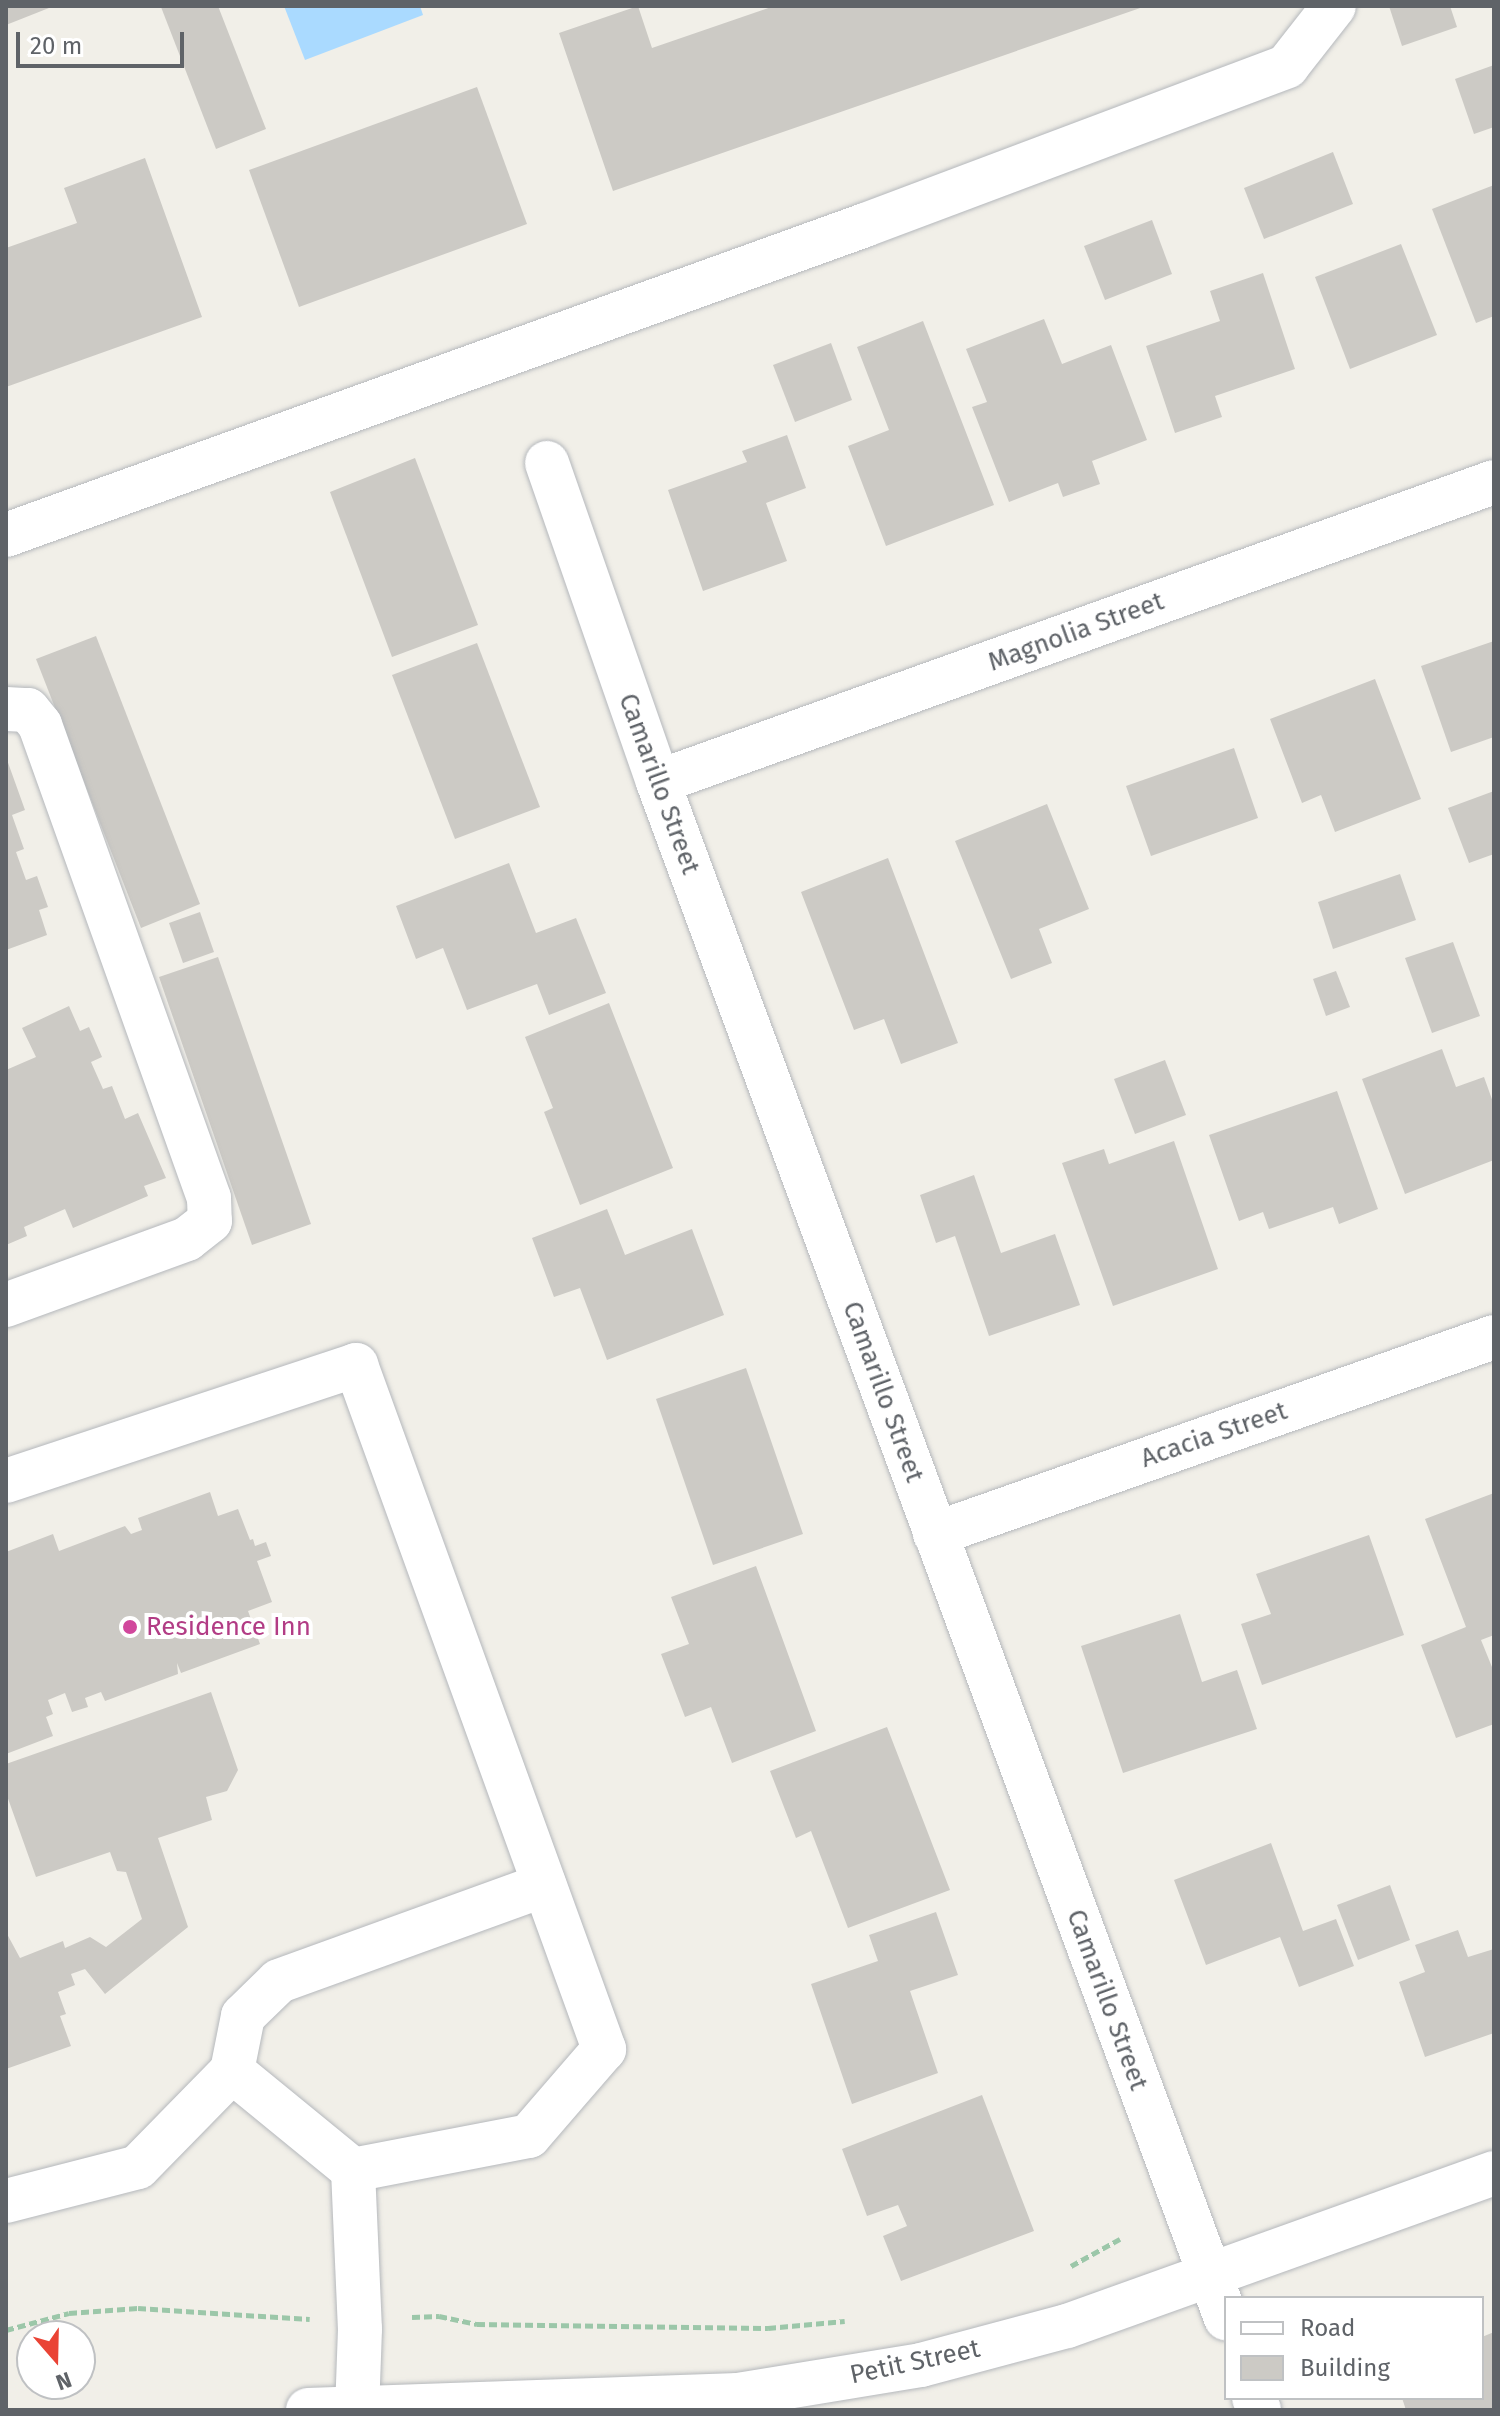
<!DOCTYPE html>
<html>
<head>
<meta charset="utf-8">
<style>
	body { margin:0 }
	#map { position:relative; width:1500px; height:2416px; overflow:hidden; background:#f1efe8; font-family:"Fira Sans",sans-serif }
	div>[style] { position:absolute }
	.water>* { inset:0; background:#aadaff }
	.building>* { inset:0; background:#cccac5 }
	.path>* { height:5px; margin-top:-2.5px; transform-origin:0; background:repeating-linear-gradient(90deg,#9cc7a9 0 8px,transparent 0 12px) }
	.roads { filter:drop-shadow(0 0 2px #b5b8bc) drop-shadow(0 0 2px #b5b8bc) }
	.minor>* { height:44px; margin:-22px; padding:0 22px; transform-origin:22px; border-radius:22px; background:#fff }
	.dots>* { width:22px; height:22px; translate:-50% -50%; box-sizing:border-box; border:4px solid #fff; border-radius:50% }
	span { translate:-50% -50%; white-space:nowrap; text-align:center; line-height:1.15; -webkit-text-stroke:8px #fff; paint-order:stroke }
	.street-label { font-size:26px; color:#5f6368 }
	.hotel-label { font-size:26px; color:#b23c85 }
	.left { translate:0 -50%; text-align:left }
	.frame { position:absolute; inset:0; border:8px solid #5f6368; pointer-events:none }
	.legend { position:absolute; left:1224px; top:2296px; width:260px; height:104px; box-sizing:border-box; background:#fff; border:2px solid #bfc1c3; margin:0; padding:10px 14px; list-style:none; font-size:24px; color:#5f6368 }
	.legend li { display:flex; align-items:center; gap:16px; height:40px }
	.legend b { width:40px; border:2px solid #bfc1c3 }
	.north { position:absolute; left:16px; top:2320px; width:80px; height:80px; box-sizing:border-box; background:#fff; border:2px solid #bfc1c3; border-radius:50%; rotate:160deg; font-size:22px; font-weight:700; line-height:32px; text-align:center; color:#5f6368 }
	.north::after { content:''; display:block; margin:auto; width:28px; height:36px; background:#ea4335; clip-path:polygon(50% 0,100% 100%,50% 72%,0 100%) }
	.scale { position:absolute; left:16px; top:32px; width:168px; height:36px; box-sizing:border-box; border:4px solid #5f6368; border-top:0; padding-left:10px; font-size:24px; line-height:28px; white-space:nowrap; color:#5f6368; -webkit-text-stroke:6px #fff; paint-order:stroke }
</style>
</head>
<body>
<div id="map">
	<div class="water">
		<i style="clip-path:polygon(284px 6px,420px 6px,423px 15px,305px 60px)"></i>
	</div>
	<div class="building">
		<i style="clip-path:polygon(6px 6px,54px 6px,6px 25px)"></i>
		<i style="clip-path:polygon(218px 6px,266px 129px,216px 149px,161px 7px)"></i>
		<i style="clip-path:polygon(638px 6px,652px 48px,774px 6px,1146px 6px,613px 191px,559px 33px)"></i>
		<i style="clip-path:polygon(1389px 6px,1450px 6px,1457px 27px,1402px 46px)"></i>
		<i style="clip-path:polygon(1494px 65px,1494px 127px,1474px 134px,1455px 79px)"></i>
		<i style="clip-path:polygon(477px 87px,527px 224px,299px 307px,249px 170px)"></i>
		<i style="clip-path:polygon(1333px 152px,1353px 204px,1264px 239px,1244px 188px)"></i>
		<i style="clip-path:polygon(145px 158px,202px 317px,6px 387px,6px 248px,77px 223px,64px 188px)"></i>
		<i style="clip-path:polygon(1494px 185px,1494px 316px,1476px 323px,1432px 209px)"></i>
		<i style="clip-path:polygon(1152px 220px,1172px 274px,1105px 300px,1084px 246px)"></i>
		<i style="clip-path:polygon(1401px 244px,1437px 335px,1350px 369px,1315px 277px)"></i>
		<i style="clip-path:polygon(1263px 273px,1295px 369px,1215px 396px,1222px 417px,1175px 433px,1146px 346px,1220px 321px,1210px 291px)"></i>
		<i style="clip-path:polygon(1044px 319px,1062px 364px,1111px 345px,1147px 440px,1092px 461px,1100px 484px,1063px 497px,1058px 483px,1009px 502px,972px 407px,987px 402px,966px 349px)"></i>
		<i style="clip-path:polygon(923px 321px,994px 505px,886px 546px,848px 446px,889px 430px,857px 347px)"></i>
		<i style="clip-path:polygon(831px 343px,852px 400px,795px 422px,773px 365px)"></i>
		<i style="clip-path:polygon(787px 435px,806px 488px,766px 503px,787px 561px,703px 591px,668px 490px,747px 462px,742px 451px)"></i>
		<i style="clip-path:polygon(415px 458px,478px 625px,392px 657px,330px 492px)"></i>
		<i style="clip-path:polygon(96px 636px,200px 904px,141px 928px,36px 659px)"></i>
		<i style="clip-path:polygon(1494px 641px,1494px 737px,1451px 752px,1421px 666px)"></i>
		<i style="clip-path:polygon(477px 643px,540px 807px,455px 839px,392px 675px)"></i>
		<i style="clip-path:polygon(1375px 679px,1421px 799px,1335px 832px,1321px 795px,1302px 803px,1270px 719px)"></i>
		<i style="clip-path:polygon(1234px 748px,1258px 818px,1151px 856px,1126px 786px)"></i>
		<i style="clip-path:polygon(6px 757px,25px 810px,12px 815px,24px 849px,16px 852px,26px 880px,37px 876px,48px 907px,39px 910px,47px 935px,6px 950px)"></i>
		<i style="clip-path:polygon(1494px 791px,1494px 854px,1469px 863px,1448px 808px)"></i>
		<i style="clip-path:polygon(1047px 804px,1089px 909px,1039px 929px,1052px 963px,1011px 979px,955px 841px)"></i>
		<i style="clip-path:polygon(888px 858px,958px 1043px,901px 1064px,884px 1019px,854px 1030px,801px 892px)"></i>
		<i style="clip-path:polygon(509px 863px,536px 933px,576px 918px,606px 993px,549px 1015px,537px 984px,467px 1010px,443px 948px,416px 959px,396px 906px)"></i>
		<i style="clip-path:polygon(1400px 874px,1416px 920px,1333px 949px,1318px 902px)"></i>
		<i style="clip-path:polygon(200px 912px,214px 952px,183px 963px,169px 923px)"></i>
		<i style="clip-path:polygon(1453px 942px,1480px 1016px,1432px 1033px,1405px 958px)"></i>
		<i style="clip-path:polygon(218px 957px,311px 1224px,252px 1245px,159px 977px)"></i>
		<i style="clip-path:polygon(1336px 971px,1350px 1007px,1326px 1016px,1313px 979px)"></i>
		<i style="clip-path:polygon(609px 1003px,673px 1168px,580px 1205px,544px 1112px,553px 1108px,525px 1037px)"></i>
		<i style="clip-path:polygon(69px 1006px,80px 1031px,89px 1027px,102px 1057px,91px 1062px,103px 1089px,112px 1086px,125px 1119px,138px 1113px,166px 1178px,144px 1186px,148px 1196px,73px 1228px,65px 1209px,24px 1227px,27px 1236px,6px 1245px,6px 1070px,36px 1057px,22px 1028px)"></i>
		<i style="clip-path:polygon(1442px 1049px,1456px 1087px,1484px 1077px,1494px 1105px,1494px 1160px,1405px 1194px,1362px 1079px)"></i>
		<i style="clip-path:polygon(1165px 1060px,1186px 1115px,1135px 1134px,1114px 1079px)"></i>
		<i style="clip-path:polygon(1337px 1091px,1378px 1209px,1339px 1224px,1333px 1207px,1269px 1229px,1263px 1212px,1239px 1221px,1209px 1135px)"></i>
		<i style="clip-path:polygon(1174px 1141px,1218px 1269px,1113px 1306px,1062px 1163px,1104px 1149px,1109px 1164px)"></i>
		<i style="clip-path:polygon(974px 1175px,1001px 1253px,1055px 1234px,1080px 1305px,989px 1336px,955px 1236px,936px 1243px,920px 1195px)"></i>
		<i style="clip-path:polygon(607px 1209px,625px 1255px,692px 1229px,724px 1315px,607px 1360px,580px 1288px,554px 1297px,532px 1238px)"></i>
		<i style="clip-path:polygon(746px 1368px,803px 1534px,713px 1565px,656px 1399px)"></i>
		<i style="clip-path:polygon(210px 1492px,218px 1516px,238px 1509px,250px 1540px,253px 1539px,255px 1546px,266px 1542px,271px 1556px,257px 1561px,272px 1602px,248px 1611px,260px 1644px,181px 1673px,177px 1663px,178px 1674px,105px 1701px,101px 1692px,85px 1698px,88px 1707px,72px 1712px,65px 1693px,48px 1700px,53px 1714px,46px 1717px,53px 1736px,6px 1754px,6px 1552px,53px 1534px,59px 1551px,125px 1526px,131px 1534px,142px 1530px,138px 1518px)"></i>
		<i style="clip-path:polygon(1494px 1493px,1494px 1635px,1481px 1640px,1494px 1672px,1494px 1724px,1456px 1738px,1421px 1645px,1466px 1627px,1425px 1519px)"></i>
		<i style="clip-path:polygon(1369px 1535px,1404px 1635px,1262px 1685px,1241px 1624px,1271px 1614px,1256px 1574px)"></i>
		<i style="clip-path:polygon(756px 1566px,816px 1731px,732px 1763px,711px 1707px,685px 1717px,661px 1654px,689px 1644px,671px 1597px)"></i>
		<i style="clip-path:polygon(1180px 1614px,1202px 1682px,1237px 1670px,1257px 1729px,1123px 1773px,1081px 1646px)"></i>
		<i style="clip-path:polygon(211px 1692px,238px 1770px,227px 1791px,206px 1797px,212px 1820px,158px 1838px,188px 1927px,105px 1994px,85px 1969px,71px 1974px,75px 1985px,58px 1992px,66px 2014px,60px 2016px,71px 2046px,6px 2069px,6px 1932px,20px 1958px,63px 1941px,65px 1948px,90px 1937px,106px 1947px,142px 1919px,126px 1872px,117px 1871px,110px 1852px,36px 1877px,6px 1793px,6px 1764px)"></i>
		<i style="clip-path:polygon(887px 1727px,950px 1890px,848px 1928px,811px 1831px,796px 1838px,770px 1771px)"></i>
		<i style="clip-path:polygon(1271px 1843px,1303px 1931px,1336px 1919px,1354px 1966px,1299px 1987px,1280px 1937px,1206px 1965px,1174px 1880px)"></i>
		<i style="clip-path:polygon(1390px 1885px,1410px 1940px,1358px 1960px,1337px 1905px)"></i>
		<i style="clip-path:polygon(936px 1912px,958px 1975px,910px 1991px,938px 2073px,852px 2104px,811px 1984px,878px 1961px,869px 1935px)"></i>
		<i style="clip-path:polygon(1458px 1930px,1468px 1957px,1494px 1949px,1494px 2033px,1425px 2057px,1399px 1982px,1425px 1972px,1415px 1945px)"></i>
		<i style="clip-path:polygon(982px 2095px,1034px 2231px,901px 2281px,883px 2236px,907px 2226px,898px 2205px,867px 2216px,842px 2149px)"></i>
		<i style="clip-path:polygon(1494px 2332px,1494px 2410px,1406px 2410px,1402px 2398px,1482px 2398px,1482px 2337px)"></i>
	</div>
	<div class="path">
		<i style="left:1071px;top:2266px;width:56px;rotate:-28.9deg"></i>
		<i style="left:412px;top:2317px;width:27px;rotate:-2deg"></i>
		<i style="left:439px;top:2316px;width:39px;rotate:12deg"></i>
		<i style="left:477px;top:2324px;width:291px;rotate:0.8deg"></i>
		<i style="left:768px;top:2328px;width:77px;rotate:-5.2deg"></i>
		<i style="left:6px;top:2330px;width:65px;rotate:-15.1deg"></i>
		<i style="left:69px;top:2313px;width:69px;rotate:-4.1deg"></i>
		<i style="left:138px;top:2308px;width:172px;rotate:3.7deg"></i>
	</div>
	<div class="roads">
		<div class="minor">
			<i style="left:547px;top:463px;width:338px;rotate:70.8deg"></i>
			<i style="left:658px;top:782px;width:1638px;rotate:69.71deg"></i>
			<i style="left:6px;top:535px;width:913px;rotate:-19.84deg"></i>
			<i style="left:865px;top:225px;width:451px;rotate:-20.6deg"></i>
			<i style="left:1287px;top:66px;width:76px;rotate:-51.9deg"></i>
			<i style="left:6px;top:709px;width:22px;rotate:3deg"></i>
			<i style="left:28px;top:710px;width:19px;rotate:51deg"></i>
			<i style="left:40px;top:725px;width:502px;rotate:70.34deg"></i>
			<i style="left:209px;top:1198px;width:23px;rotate:88deg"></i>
			<i style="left:210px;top:1221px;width:29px;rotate:142deg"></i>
			<i style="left:187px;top:1239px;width:193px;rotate:160deg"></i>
			<i style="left:658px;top:782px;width:888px;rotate:-19.74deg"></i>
			<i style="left:6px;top:1481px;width:369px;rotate:-18.3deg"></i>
			<i style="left:356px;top:1365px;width:728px;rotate:70.07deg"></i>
			<i style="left:604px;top:2049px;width:115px;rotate:130.8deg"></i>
			<i style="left:529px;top:2136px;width:179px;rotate:169.1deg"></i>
			<i style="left:353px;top:2170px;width:159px;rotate:87.5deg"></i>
			<i style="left:360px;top:2329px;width:81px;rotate:92.1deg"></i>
			<i style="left:935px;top:1534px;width:593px;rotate:-19.41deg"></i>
			<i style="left:232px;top:2071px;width:56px;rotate:-78.7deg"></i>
			<i style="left:243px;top:2016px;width:50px;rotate:-44.2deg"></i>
			<i style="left:279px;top:1981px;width:282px;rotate:-19.9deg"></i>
			<i style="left:6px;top:2201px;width:136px;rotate:-14.4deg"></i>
			<i style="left:138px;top:2167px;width:134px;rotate:-45.6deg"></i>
			<i style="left:232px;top:2071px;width:156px;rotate:39.3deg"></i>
			<i style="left:1254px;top:2398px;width:13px;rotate:67deg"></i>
			<i style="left:308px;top:2410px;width:430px;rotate:-2deg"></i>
			<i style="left:738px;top:2395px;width:185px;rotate:-9.3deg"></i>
			<i style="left:921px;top:2365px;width:151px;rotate:-15deg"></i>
			<i style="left:1067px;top:2326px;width:454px;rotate:-19.7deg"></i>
		</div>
	</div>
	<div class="dots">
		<i style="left:130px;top:1627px;background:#d1479c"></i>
	</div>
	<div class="street-label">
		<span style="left:1076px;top:632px;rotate:-20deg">Magnolia Street</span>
		<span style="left:659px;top:784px;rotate:70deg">Camarillo Street</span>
		<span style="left:883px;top:1392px;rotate:70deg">Camarillo Street</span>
		<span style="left:1214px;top:1435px;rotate:-19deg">Acacia Street</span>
		<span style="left:1107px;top:2000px;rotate:70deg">Camarillo Street</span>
		<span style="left:915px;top:2362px;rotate:-12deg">Petit Street</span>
	</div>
	<div class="hotel-label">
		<span class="left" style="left:146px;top:1627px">Residence Inn</span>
	</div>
	<div class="frame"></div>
	<ul class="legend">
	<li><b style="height:10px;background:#fff"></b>Road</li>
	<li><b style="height:22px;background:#cccac5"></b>Building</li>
	</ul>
	<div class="north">N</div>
	<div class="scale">20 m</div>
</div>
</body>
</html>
